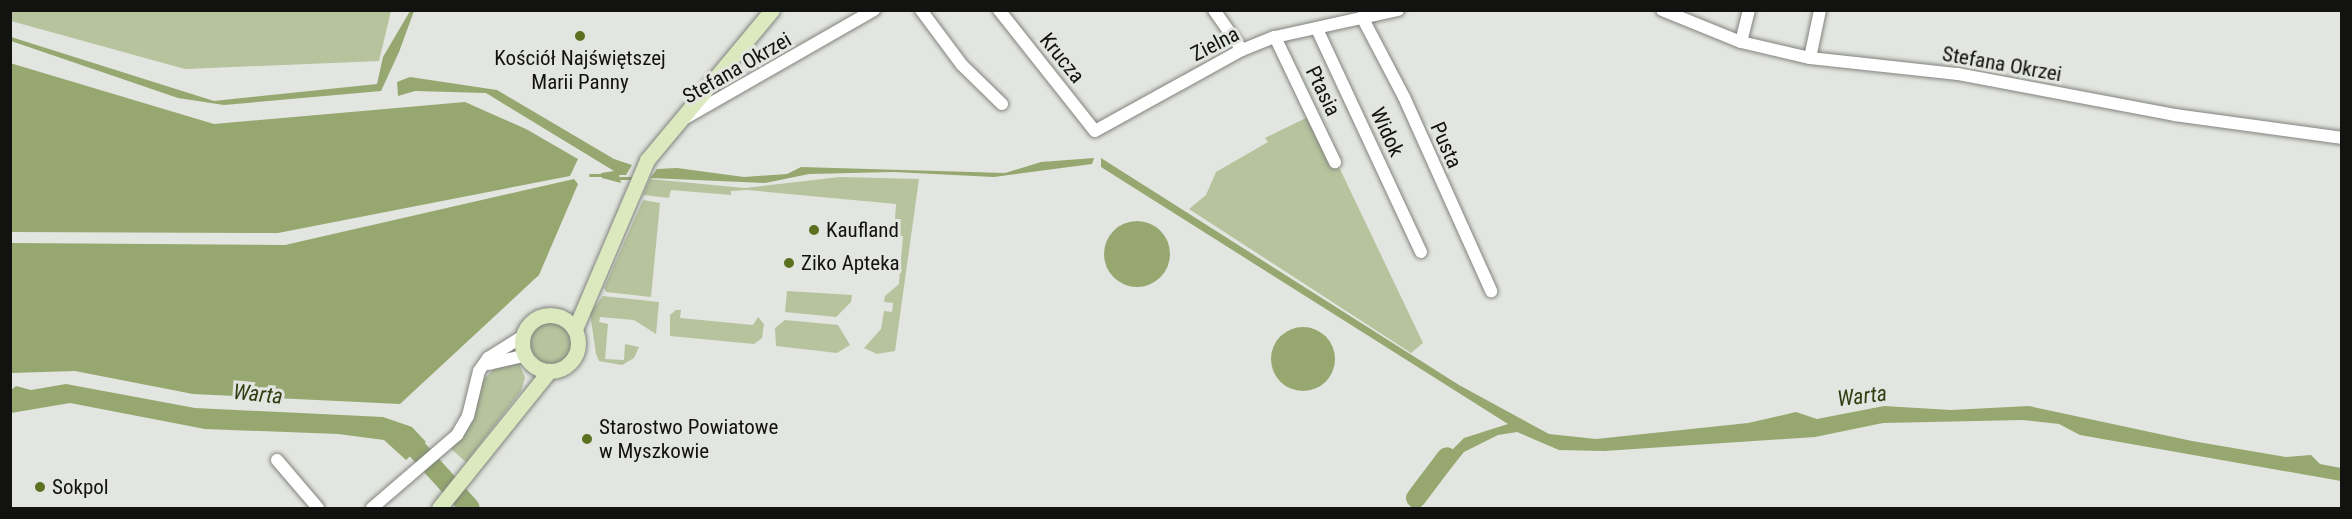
<!DOCTYPE html>
<html>
<head>
<meta charset="utf-8">
<style>
	body { margin:0 }
	#map { position:relative; width:2352px; height:519px; overflow:hidden; background:#e3e5e0; font-family:"Roboto Condensed",sans-serif }
	div>[style] { position:absolute }
	.green>* { inset:0; background:#b6c39d }
	.round { border-radius:50% }
	.water>* { inset:0; background:#96a870 }
	.stream>* { height:3px; margin:-1.5px; padding:0 1.5px; transform-origin:1.5px; border-radius:1.5px; background:#96a870 }
	.river>* { height:20px; margin:-10px; padding:0 10px; transform-origin:10px; border-radius:10px; background:#96a870 }
	.roads { filter:drop-shadow(0 0 2px #81837e) drop-shadow(0 0 2px #81837e) }
	.minor>* { height:12px; margin:-6px; padding:0 6px; transform-origin:6px; border-radius:6px; background:#fff }
	.major>* { height:15px; margin:-7.5px; padding:0 7.5px; transform-origin:7.5px; border-radius:7.5px; background:#dce9be }
	.major>.ring { margin:-7.5px; padding:0; box-sizing:content-box; background:none; border:15px solid #dce9be; border-radius:50% }
	.dots>* { width:16px; height:16px; translate:-50% -50%; box-sizing:border-box; border:3px solid #e3e5e0; border-radius:50% }
	span { translate:-50% -50%; white-space:nowrap; text-align:center; line-height:1.15; -webkit-text-stroke:6px #e3e5e0; paint-order:stroke }
	.street-label { font-size:21px; color:#121311 }
	.poi-label { font-size:21px; color:#121311 }
	.left { translate:0 -50%; text-align:left }
	.water-label { font-size:22px; color:#323d12; font-style:italic }
	.frame { position:absolute; inset:0; border:12px solid #121311; pointer-events:none }
</style>
</head>
<body>
<div id="map">
	<div class="green">
		<i style="clip-path:polygon(10px 11px,11px 10px,391px 11px,379px 61px,185px 69px,11px 21px)"></i>
		<i style="clip-path:polygon(1308px 117px,1338px 165px,1423px 343px,1411px 353px,1189px 209px,1206px 195px,1216px 172px,1268px 142px,1265px 138px)"></i>
		<i style="clip-path:polygon(840px 177px,919px 179px,895px 351px,877px 354px,864px 348px,881px 329px,884px 311px,892px 312px,893px 303px,884px 302px,885px 296px,899px 284px,903px 236px,894px 235px,896px 204px,747px 190px,731px 191px,731px 195px,671px 190px,669px 198px,643px 195px,650px 179px,745px 188px)"></i>
		<i style="clip-path:polygon(643px 200px,660px 203px,651px 297px,606px 292px,604px 288px)"></i>
		<i style="clip-path:polygon(787px 291px,852px 295px,851px 302px,836px 317px,785px 312px)"></i>
		<i style="clip-path:polygon(603px 296px,659px 302px,656px 334px,634px 320px,600px 317px,599px 322px,608px 324px,605px 359px,624px 360px,625px 344px,639px 347px,634px 358px,622px 365px,599px 361px,596px 354px,590px 313px)"></i>
		<i style="clip-path:polygon(676px 310px,681px 310px,680px 318px,753px 325px,758px 317px,764px 324px,762px 338px,754px 344px,670px 336px,670px 315px)"></i>
		<i style="clip-path:polygon(785px 320px,838px 325px,850px 345px,837px 353px,776px 346px,775px 328px)"></i>
		<i class="round" style="left:529px;top:322px;width:42px;height:42px"></i>
		<i style="clip-path:polygon(519px 363px,525px 378px,521px 391px,466px 462px,450px 448px,481px 382px,499px 364px)"></i>
	</div>
	<div class="water">
		<i style="clip-path:polygon(410px 11px,414px 11px,399px 52px,381px 91px,224px 105px,178px 98px,11px 41px,11px 37px,214px 101px,377px 84px,383px 57px)"></i>
		<i style="clip-path:polygon(10px 63px,214px 124px,465px 102px,526px 129px,578px 159px,570px 176px,278px 233px,11px 232px)"></i>
		<i style="clip-path:polygon(410px 77px,497px 90px,614px 159px,632px 165px,626px 175px,619px 175px,621px 183px,602px 178px,601px 173px,614px 171px,486px 93px,415px 91px,398px 96px,397px 82px)"></i>
		<i style="clip-path:polygon(1094px 158px,1092px 164px,994px 177px,894px 172px,809px 174px,765px 183px,650px 178px,657px 169px,677px 168px,744px 177px,787px 174px,801px 167px,1005px 173px,1041px 162px)"></i>
		<i style="clip-path:polygon(1101px 158px,1459px 385px,1549px 434px,1596px 439px,1748px 423px,1796px 412px,1817px 419px,1884px 406px,1951px 410px,2029px 406px,2192px 441px,2286px 457px,2311px 455px,2320px 464px,2341px 468px,2341px 481px,2080px 435px,2059px 424px,2023px 420px,1883px 423px,1815px 437px,1604px 451px,1559px 450px,1517px 432px,1498px 435px,1464px 452px,1442px 479px,1427px 475px,1464px 438px,1508px 424px,1101px 167px)"></i>
		<i style="clip-path:polygon(574px 179px,578px 184px,539px 275px,400px 404px,193px 394px,75px 371px,11px 373px,11px 243px,285px 245px)"></i>
		<i class="round" style="left:1104px;top:221px;width:66px;height:66px"></i>
		<i class="round" style="left:1271px;top:327px;width:64px;height:64px"></i>
		<i style="clip-path:polygon(66px 384px,195px 408px,383px 417px,412px 427px,426px 442px,406px 460px,384px 440px,338px 434px,205px 429px,70px 403px,11px 413px,11px 390px,16px 386px,31px 390px)"></i>
	</div>
	<div class="stream">
		<i style="left:590px;top:175px;width:15px"></i>
		<i style="left:620px;top:178px;width:14px"></i>
	</div>
	<div class="river">
		<i style="left:397px;top:434px;width:7px;rotate:8deg"></i>
		<i style="left:404px;top:435px;width:98px;rotate:47.9deg"></i>
		<i style="left:1416px;top:498px;width:51px;rotate:-52.9deg"></i>
	</div>
	<div class="roads">
		<div class="minor">
			<i style="left:921px;top:10px;width:69px;rotate:53.3deg"></i>
			<i style="left:962px;top:65px;width:56px;rotate:44.3deg"></i>
			<i style="left:999px;top:10px;width:154px;rotate:51.6deg"></i>
			<i style="left:1095px;top:131px;width:168px;rotate:-28.9deg"></i>
			<i style="left:1242px;top:50px;width:35px;rotate:-22deg"></i>
			<i style="left:1275px;top:37px;width:126px;rotate:-12.4deg"></i>
			<i style="left:1214px;top:10px;width:49px;rotate:55deg"></i>
			<i style="left:1662px;top:10px;width:85px;rotate:22.1deg"></i>
			<i style="left:1741px;top:42px;width:71px;rotate:13.1deg"></i>
			<i style="left:1810px;top:58px;width:149px;rotate:6.2deg"></i>
			<i style="left:1958px;top:74px;width:221px;rotate:10.7deg"></i>
			<i style="left:2175px;top:115px;width:169px;rotate:7.8deg"></i>
			<i style="left:1362px;top:17px;width:90px;rotate:62.3deg"></i>
			<i style="left:1404px;top:97px;width:213px;rotate:65.8deg"></i>
			<i style="left:1317px;top:29px;width:246px;rotate:65deg"></i>
			<i style="left:1275px;top:37px;width:139px;rotate:64.4deg"></i>
			<i style="left:1741px;top:42px;width:33px;rotate:-76deg"></i>
			<i style="left:1810px;top:58px;width:49px;rotate:-78.2deg"></i>
			<i style="left:680px;top:121px;width:224px;rotate:-29.8deg"></i>
			<i style="left:488px;top:364px;width:37px;rotate:-13deg"></i>
			<i style="left:277px;top:460px;width:63px;rotate:49.5deg"></i>
			<i style="left:372px;top:508px;width:112px;rotate:-40.7deg"></i>
			<i style="left:457px;top:435px;width:22px;rotate:-60deg"></i>
			<i style="left:468px;top:416px;width:46px;rotate:-76.3deg"></i>
			<i style="left:479px;top:371px;width:16px;rotate:-55deg"></i>
			<i style="left:488px;top:358px;width:40px;rotate:-32deg"></i>
		</div>
		<div class="major">
			<i class="ring" style="left:522px;top:315px;width:41px;height:41px"></i>
			<i style="left:575px;top:329px;width:184px;rotate:-66.9deg"></i>
			<i style="left:647px;top:160px;width:195px;rotate:-50.2deg"></i>
			<i style="left:439px;top:508px;width:176px;rotate:-51.2deg"></i>
		</div>
	</div>
	<div class="dots">
		<i style="left:580px;top:36px;background:#5c7120"></i>
		<i style="left:814px;top:230px;background:#5c7120"></i>
		<i style="left:789px;top:263px;background:#5c7120"></i>
		<i style="left:587px;top:439px;background:#5c7120"></i>
		<i style="left:40px;top:487px;background:#5c7120"></i>
	</div>
	<div class="street-label">
		<span style="left:1215px;top:44px;rotate:-27deg">Zielna</span>
		<span style="left:1062px;top:58px;rotate:51deg">Krucza</span>
		<span style="left:2002px;top:64px;rotate:10deg">Stefana Okrzei</span>
		<span style="left:737px;top:68px;rotate:-30deg">Stefana Okrzei</span>
		<span style="left:1323px;top:91px;rotate:64deg">Ptasia</span>
		<span style="left:1387px;top:132px;rotate:65deg">Widok</span>
		<span style="left:1446px;top:145px;rotate:66deg">Pusta</span>
	</div>
	<div class="poi-label">
		<span style="left:580px;top:70px">Kościół Najświętszej<br>Marii Panny</span>
		<span class="left" style="left:826px;top:230px">Kaufland</span>
		<span class="left" style="left:801px;top:263px">Ziko Apteka</span>
		<span class="left" style="left:599px;top:439px">Starostwo Powiatowe<br>w Myszkowie</span>
		<span class="left" style="left:52px;top:487px">Sokpol</span>
	</div>
	<div class="water-label">
		<span style="left:258px;top:394px;rotate:6deg">Warta</span>
		<span style="left:1862px;top:396px;rotate:-7deg">Warta</span>
	</div>
	<div class="frame"></div>
</div>
</body>
</html>
